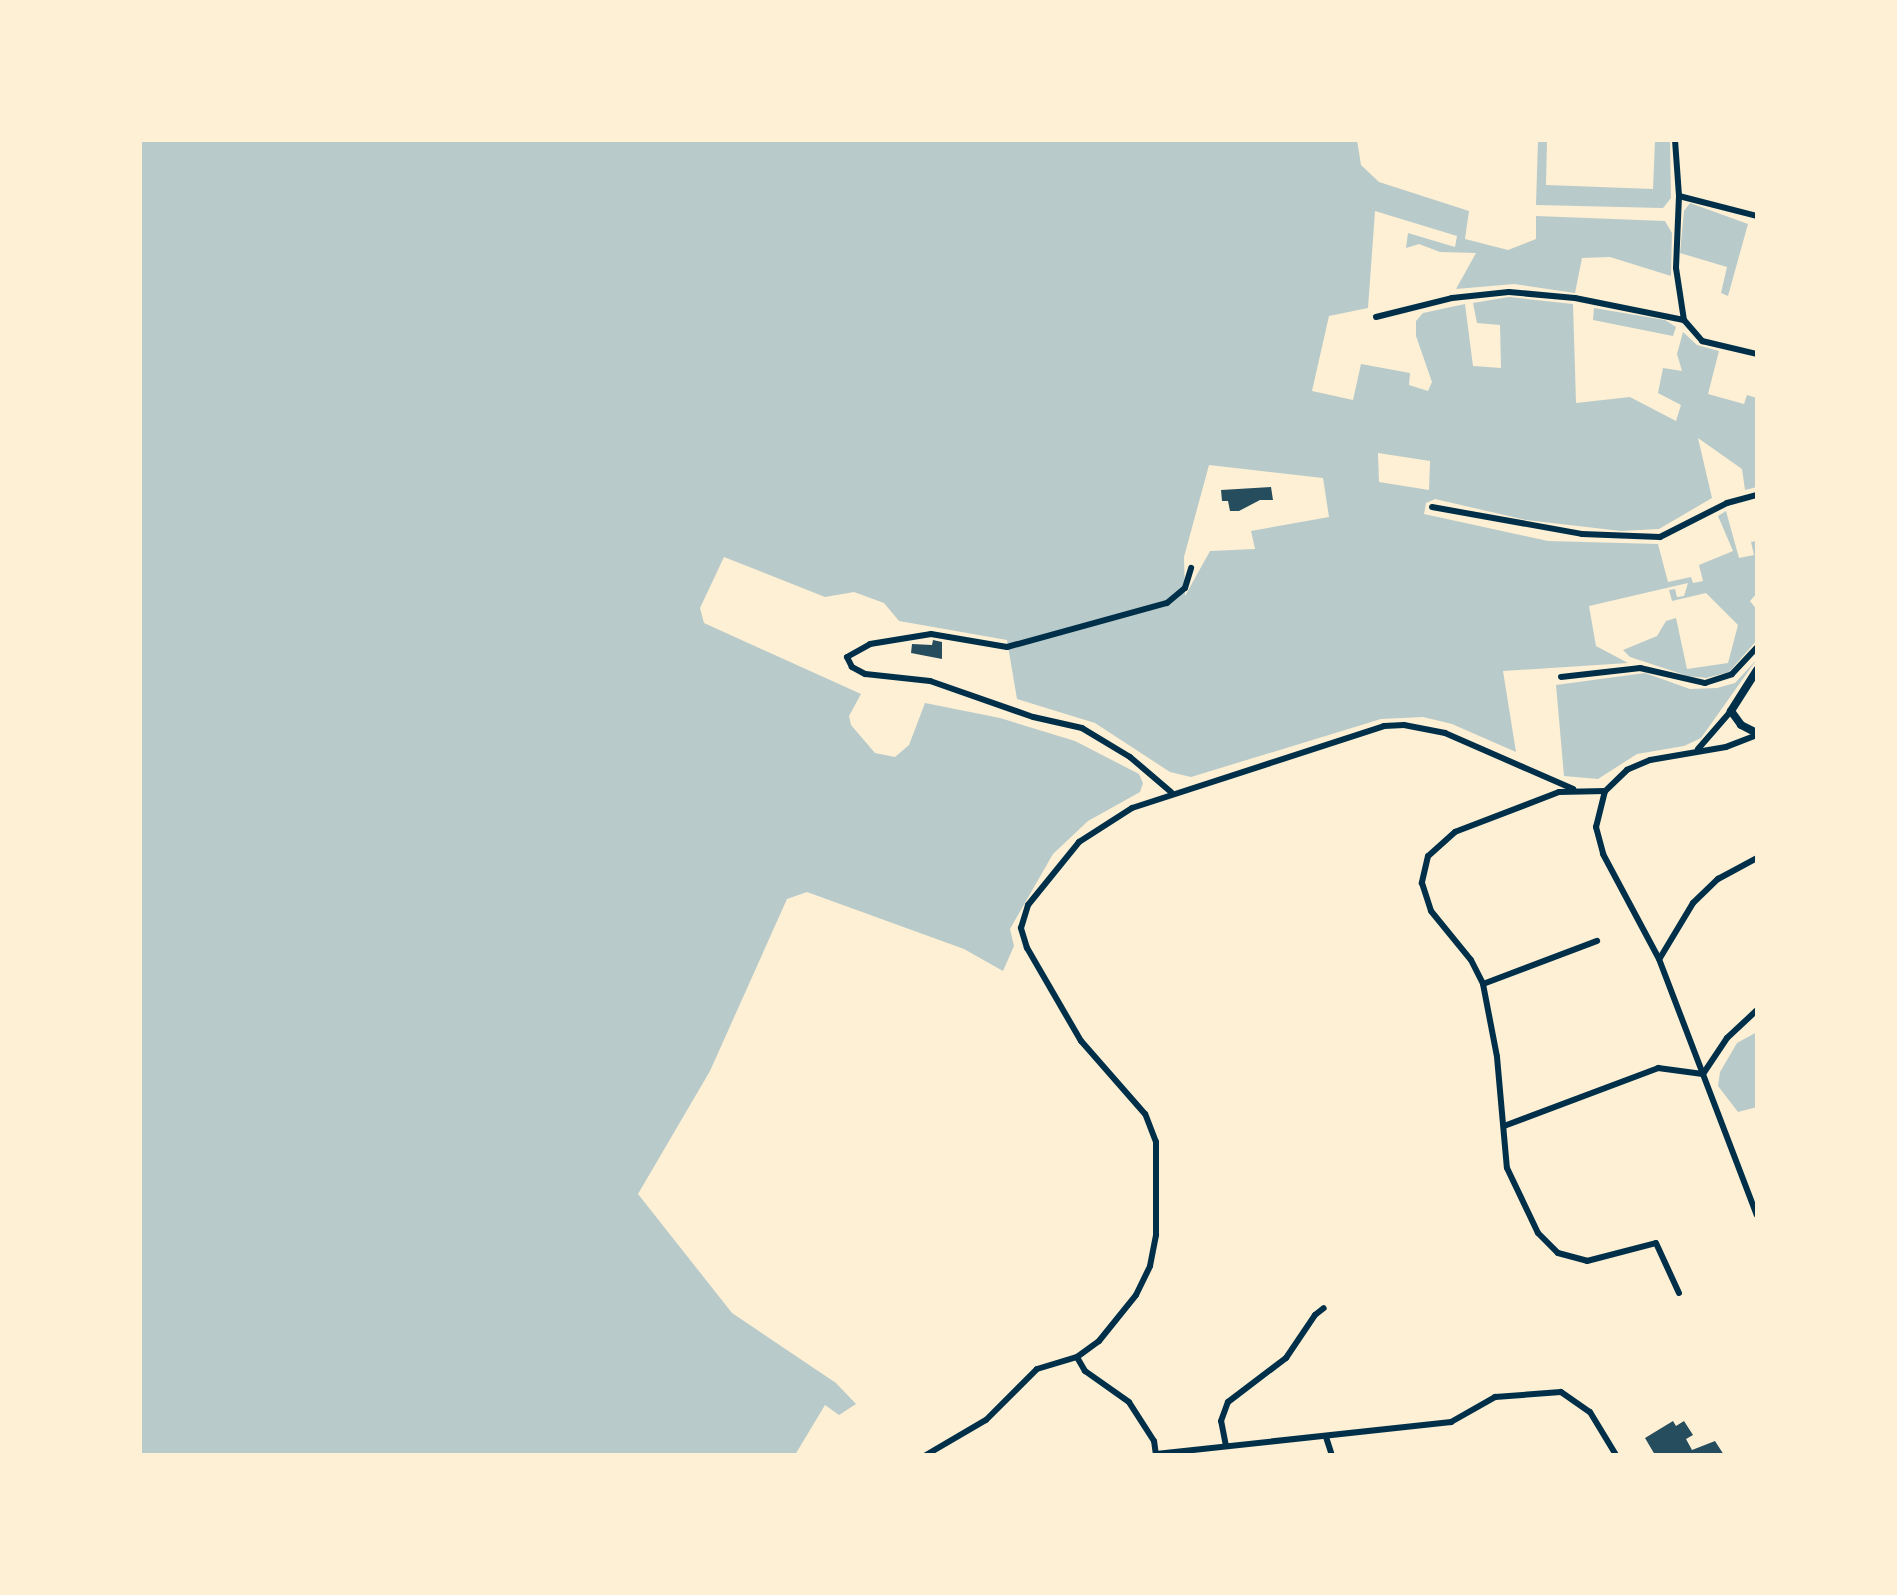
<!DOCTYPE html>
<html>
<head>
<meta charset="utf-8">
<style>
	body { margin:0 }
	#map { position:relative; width:1897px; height:1595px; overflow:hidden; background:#fdf0d5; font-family:Quicksand,sans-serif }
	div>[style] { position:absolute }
	.green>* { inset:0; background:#b9caca }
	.building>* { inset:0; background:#264d5e }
	.minor>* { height:6px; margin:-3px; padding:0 3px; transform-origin:3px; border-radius:3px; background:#003049 }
	.tertiary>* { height:8px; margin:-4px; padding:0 4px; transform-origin:4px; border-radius:4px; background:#003049 }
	span { translate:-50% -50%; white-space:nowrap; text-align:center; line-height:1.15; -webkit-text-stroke:8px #fdf0d5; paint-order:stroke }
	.frame { position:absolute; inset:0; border:142px solid #fdf0d5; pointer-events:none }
</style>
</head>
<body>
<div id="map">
	<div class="green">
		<i style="clip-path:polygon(evenodd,140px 140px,1357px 140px,1361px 165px,1379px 182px,1469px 211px,1465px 239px,1508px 250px,1536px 239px,1536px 216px,1665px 221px,1672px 233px,1671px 276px,1610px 257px,1582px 258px,1575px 293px,1514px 284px,1456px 289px,1476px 253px,1440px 252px,1419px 244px,1406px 248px,1408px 233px,1455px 247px,1457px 236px,1375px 211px,1368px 308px,1329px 316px,1312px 391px,1353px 400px,1361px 364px,1410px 373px,1409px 385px,1428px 391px,1432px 382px,1416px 336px,1416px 321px,1423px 313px,1465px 304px,1473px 366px,1501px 368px,1500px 325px,1477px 323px,1473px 303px,1509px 297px,1573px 304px,1576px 403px,1630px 397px,1676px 421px,1681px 405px,1658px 393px,1663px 368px,1682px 371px,1677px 354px,1683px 332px,1697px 345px,1719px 351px,1708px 394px,1744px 404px,1747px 395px,1757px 398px,1757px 487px,1745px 490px,1742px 469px,1698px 438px,1712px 498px,1659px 529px,1621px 531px,1526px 520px,1435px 499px,1426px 503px,1424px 514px,1548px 541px,1658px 544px,1668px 582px,1691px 577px,1693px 583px,1703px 581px,1699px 565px,1733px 551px,1718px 516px,1726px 511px,1739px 558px,1754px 555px,1751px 542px,1757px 541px,1757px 593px,1750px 601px,1757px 610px,1757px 640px,1729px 672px,1706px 678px,1688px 676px,1630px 657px,1623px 650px,1657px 636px,1666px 621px,1676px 618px,1687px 669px,1728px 663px,1738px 625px,1706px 593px,1672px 601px,1669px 590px,1675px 589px,1677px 597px,1684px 596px,1688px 583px,1589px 606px,1596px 646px,1628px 663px,1503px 671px,1516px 752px,1452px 724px,1423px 717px,1381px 719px,1191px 777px,1170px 772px,1095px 723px,1017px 699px,1007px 640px,899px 621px,884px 603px,854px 592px,825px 597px,724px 557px,700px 608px,704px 623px,861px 694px,849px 716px,851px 725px,875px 753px,895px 757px,909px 745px,925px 703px,1000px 718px,1075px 741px,1139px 774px,1143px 783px,1140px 792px,1088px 821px,1053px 854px,1010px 929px,1014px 946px,1003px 971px,964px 949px,807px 892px,787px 899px,710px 1071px,638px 1194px,732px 1313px,836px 1383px,856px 1404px,839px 1415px,825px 1405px,795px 1455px,140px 1455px,140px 140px,1378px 453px,1430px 461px,1429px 490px,1379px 482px,1378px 453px,140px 140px,1209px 465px,1323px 478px,1329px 517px,1251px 531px,1255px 549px,1210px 551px,1185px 596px,1184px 557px,1209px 465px)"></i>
		<i style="clip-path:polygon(1538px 140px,1547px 140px,1546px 185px,1653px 189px,1655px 140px,1670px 140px,1671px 198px,1663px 208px,1536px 205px)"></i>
		<i style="clip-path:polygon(1690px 203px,1748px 224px,1728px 296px,1721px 293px,1727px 267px,1680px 253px,1684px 211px)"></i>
		<i style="clip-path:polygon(1594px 308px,1665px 320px,1676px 327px,1673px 336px,1593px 320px)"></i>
		<i style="clip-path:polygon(1757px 659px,1701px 738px,1684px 746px,1637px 754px,1598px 779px,1564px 776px,1556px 685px,1645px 673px,1690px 689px,1717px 688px,1735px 683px)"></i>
		<i style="clip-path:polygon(1757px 1032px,1757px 1107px,1738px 1112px,1718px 1086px,1720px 1072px,1737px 1043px)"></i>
	</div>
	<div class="building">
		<i style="clip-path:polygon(1271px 487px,1273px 500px,1260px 500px,1239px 511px,1230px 511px,1228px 501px,1222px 501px,1221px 490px)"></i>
		<i style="clip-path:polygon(933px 640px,942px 642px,942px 659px,911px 653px,912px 644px,932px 645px)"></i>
		<i style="clip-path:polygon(1673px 1421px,1676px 1426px,1684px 1421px,1693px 1435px,1686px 1439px,1692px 1450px,1715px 1441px,1724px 1455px,1655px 1455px,1645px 1438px)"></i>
	</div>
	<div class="minor">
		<i style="left:1675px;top:140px;width:56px;rotate:85.9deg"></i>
		<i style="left:1679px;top:196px;width:72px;rotate:92.4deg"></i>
		<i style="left:1676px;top:268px;width:53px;rotate:81.3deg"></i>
		<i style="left:1684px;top:320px;width:28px;rotate:49deg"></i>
		<i style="left:1702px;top:341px;width:57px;rotate:13.3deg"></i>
		<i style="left:1679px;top:196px;width:81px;rotate:14.4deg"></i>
		<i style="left:1376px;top:317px;width:78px;rotate:-14deg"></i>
		<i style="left:1452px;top:298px;width:57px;rotate:-6deg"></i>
		<i style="left:1509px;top:292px;width:66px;rotate:5.2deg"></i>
		<i style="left:1575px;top:298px;width:111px;rotate:11.4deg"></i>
		<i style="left:1432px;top:507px;width:152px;rotate:10.2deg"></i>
		<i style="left:1582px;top:534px;width:78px;rotate:2.2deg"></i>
		<i style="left:1660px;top:537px;width:75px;rotate:-26.9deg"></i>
		<i style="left:1727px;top:503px;width:31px;rotate:-15deg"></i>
		<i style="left:1561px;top:677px;width:80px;rotate:-6.5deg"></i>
		<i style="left:1640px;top:668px;width:67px;rotate:13deg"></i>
		<i style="left:1705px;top:683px;width:28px;rotate:-18deg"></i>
		<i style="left:1732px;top:674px;width:37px;rotate:-47deg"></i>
		<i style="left:1757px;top:735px;width:33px;rotate:159deg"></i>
		<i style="left:1726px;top:747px;width:77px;rotate:170.3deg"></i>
		<i style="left:1650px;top:760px;width:25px;rotate:157deg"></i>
		<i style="left:1627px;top:770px;width:30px;rotate:136deg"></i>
		<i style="left:1605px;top:791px;width:37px;rotate:104deg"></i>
		<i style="left:1596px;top:827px;width:28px;rotate:75deg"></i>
		<i style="left:1603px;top:854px;width:119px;rotate:61.9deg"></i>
		<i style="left:1659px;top:959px;width:274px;rotate:69.1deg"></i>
		<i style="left:1698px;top:749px;width:50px;rotate:-49deg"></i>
		<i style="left:1605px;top:791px;width:46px;rotate:178.8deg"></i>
		<i style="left:1559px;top:792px;width:111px;rotate:159deg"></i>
		<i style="left:1455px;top:832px;width:36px;rotate:138deg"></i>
		<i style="left:1428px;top:856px;width:28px;rotate:103deg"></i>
		<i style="left:1422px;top:883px;width:29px;rotate:72deg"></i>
		<i style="left:1431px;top:911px;width:63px;rotate:50.8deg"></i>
		<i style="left:1471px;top:960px;width:27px;rotate:63deg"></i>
		<i style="left:1483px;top:984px;width:74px;rotate:79.1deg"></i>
		<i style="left:1497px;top:1057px;width:111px;rotate:84.9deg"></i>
		<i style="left:1507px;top:1168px;width:72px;rotate:64.5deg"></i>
		<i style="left:1538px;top:1233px;width:28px;rotate:45deg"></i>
		<i style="left:1558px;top:1253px;width:30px;rotate:15deg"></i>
		<i style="left:1587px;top:1261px;width:71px;rotate:-14.6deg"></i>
		<i style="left:1656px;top:1243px;width:55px;rotate:65.3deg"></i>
		<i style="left:1171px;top:792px;width:54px;rotate:-139.5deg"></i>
		<i style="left:1130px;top:757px;width:56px;rotate:-148.9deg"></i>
		<i style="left:1082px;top:728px;width:50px;rotate:-167.3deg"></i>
		<i style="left:1033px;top:717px;width:109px;rotate:-160.7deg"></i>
		<i style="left:930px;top:681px;width:65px;rotate:-173.9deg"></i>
		<i style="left:865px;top:674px;width:15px;rotate:-152deg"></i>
		<i style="left:852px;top:667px;width:11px;rotate:-117deg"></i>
		<i style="left:847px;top:657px;width:26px;rotate:-29deg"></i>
		<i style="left:870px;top:644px;width:62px;rotate:-9.3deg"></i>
		<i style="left:931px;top:634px;width:77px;rotate:9.7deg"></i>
		<i style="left:1007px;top:647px;width:166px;rotate:-15.4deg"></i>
		<i style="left:1167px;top:603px;width:23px;rotate:-40deg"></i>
		<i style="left:1185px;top:588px;width:21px;rotate:-73deg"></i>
		<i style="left:1660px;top:958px;width:64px;rotate:-59deg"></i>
		<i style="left:1693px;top:903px;width:35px;rotate:-44deg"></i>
		<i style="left:1718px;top:879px;width:44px;rotate:-28.3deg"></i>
		<i style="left:1483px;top:984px;width:122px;rotate:-20.7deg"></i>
		<i style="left:1504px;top:1126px;width:165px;rotate:-20.6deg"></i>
		<i style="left:1658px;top:1068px;width:45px;rotate:7.6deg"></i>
		<i style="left:1703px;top:1074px;width:43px;rotate:-56.3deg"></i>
		<i style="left:1727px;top:1038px;width:41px;rotate:-43deg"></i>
		<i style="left:1326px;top:1437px;width:19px;rotate:72deg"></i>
		<i style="left:1226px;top:1446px;width:25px;rotate:-101deg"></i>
		<i style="left:1221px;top:1421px;width:20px;rotate:-70deg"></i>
		<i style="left:1228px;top:1402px;width:73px;rotate:-37.2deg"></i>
		<i style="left:1286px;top:1358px;width:52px;rotate:-56deg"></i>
		<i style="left:1315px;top:1315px;width:11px;rotate:-38deg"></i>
		<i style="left:1156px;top:1454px;width:297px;rotate:-6.2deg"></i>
		<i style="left:1451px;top:1422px;width:51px;rotate:-29.6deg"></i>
		<i style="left:1495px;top:1397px;width:66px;rotate:-4.3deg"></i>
		<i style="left:1561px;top:1392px;width:35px;rotate:35deg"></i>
		<i style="left:1590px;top:1412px;width:50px;rotate:58.8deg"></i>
		<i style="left:926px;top:1455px;width:69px;rotate:-30.3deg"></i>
		<i style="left:986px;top:1420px;width:72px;rotate:-45deg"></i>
		<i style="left:1037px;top:1369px;width:42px;rotate:-16.7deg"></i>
		<i style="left:1156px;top:1455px;width:14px;rotate:-98deg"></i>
		<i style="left:1154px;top:1441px;width:46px;rotate:-122.7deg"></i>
		<i style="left:1129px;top:1402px;width:54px;rotate:-144.8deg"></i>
		<i style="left:1085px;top:1371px;width:16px;rotate:-120deg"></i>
		<i style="left:1077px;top:1357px;width:27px;rotate:-36deg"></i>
		<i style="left:1099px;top:1341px;width:59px;rotate:-51.2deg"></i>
		<i style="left:1136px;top:1295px;width:32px;rotate:-64deg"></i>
		<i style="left:1150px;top:1266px;width:32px;rotate:-79deg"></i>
		<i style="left:1156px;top:1235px;width:93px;rotate:-90deg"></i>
		<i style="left:1156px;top:1142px;width:30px;rotate:-111deg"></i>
		<i style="left:1145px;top:1114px;width:97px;rotate:-131.2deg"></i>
		<i style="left:1081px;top:1041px;width:108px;rotate:-120.1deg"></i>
		<i style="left:1027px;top:948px;width:21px;rotate:-107deg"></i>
		<i style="left:1021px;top:928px;width:24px;rotate:-73deg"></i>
		<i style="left:1028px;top:905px;width:81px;rotate:-51deg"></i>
		<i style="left:1079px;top:842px;width:63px;rotate:-32.7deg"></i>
		<i style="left:1132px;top:808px;width:265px;rotate:-18deg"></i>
		<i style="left:1384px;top:726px;width:20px;rotate:-3deg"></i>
		<i style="left:1404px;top:725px;width:42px;rotate:11deg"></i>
		<i style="left:1445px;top:733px;width:140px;rotate:23.6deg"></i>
	</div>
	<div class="tertiary">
		<i style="left:1757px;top:670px;width:49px;rotate:122.4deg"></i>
		<i style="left:1731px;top:711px;width:17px;rotate:54deg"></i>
		<i style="left:1741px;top:725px;width:18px;rotate:27deg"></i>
	</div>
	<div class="frame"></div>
</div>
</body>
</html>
